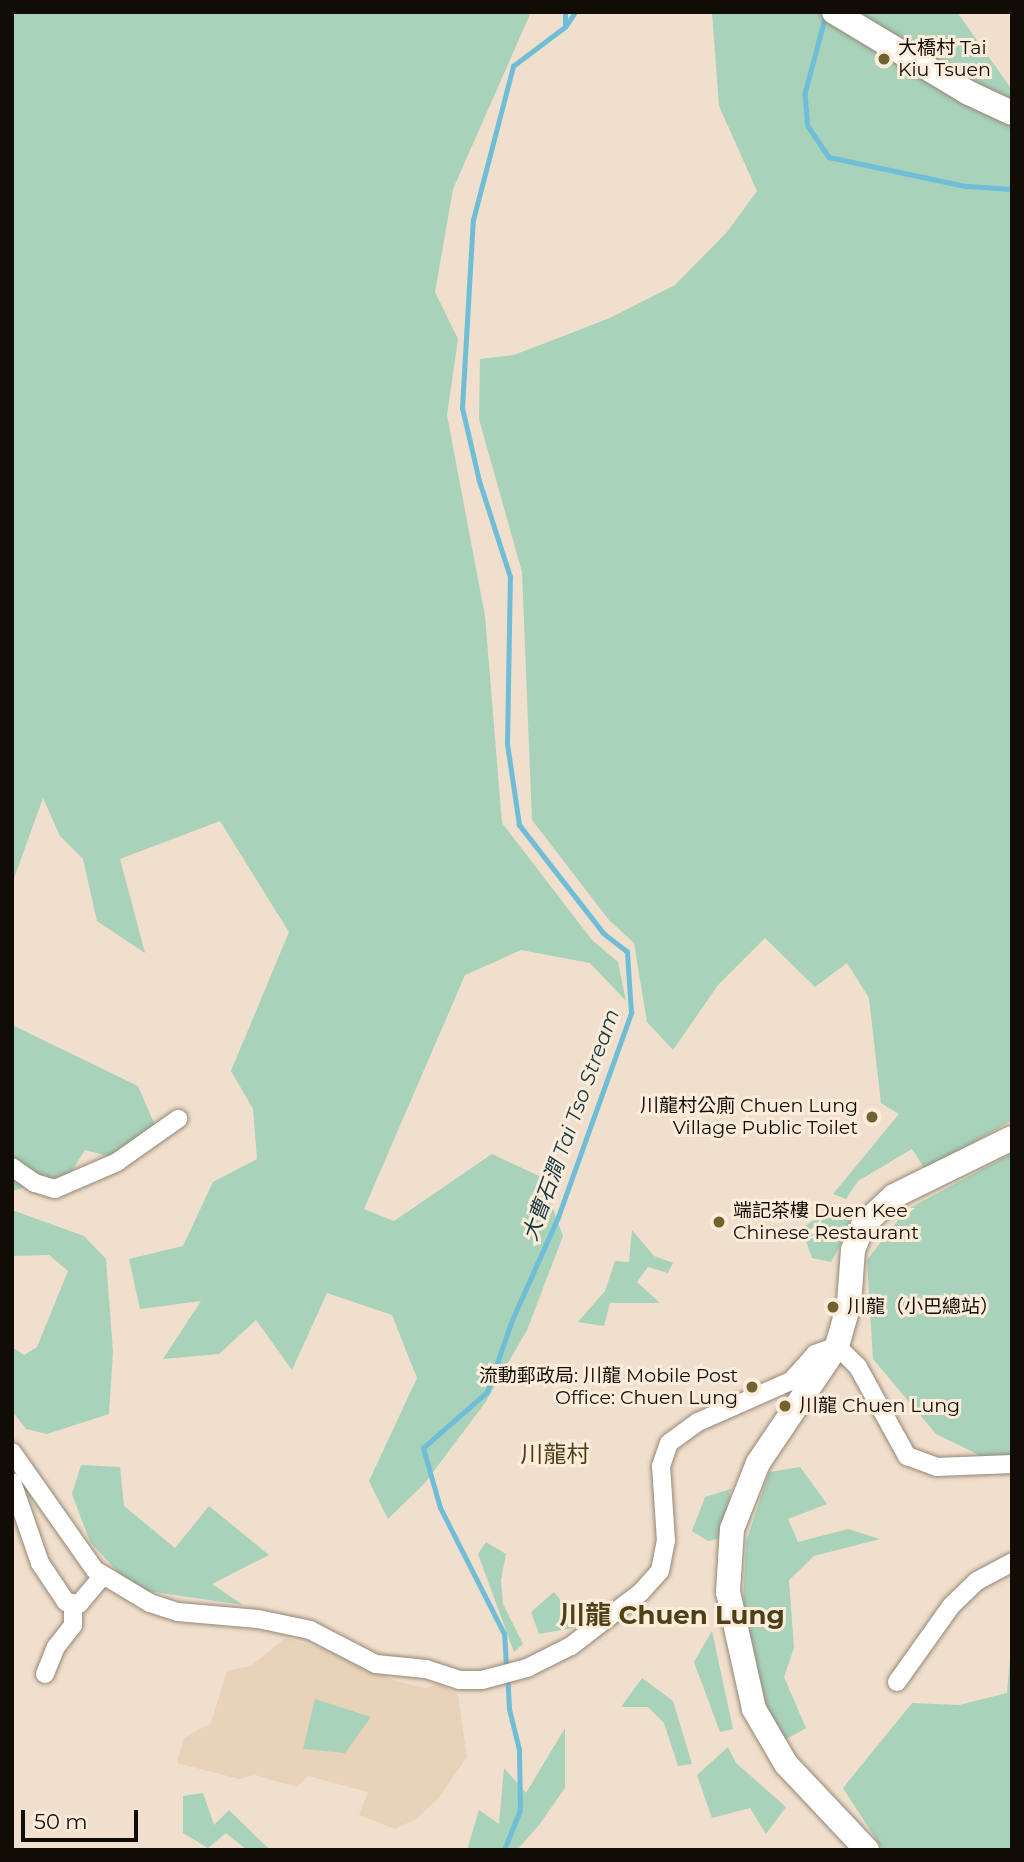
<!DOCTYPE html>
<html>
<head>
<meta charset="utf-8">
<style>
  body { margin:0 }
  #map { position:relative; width:1024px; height:1862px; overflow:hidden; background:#efdfcc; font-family:Montserrat,"Noto Sans TC",sans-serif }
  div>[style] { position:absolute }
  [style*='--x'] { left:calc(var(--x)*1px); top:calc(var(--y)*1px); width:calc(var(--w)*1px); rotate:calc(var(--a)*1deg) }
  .built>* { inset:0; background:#e8d3ba }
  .green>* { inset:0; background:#a8d2ba }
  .stream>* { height:4.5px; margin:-2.25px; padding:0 2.25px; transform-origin:2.25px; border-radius:2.25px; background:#70bdd8 }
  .roads { filter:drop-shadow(0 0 2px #958776) drop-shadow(0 0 2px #958776) }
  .street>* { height:18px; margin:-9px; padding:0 9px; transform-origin:9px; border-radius:9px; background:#fff }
  .secondary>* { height:24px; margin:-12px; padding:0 12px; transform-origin:12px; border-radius:12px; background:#fff }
  .dots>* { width:19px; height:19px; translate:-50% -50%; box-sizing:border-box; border:4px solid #fcecd9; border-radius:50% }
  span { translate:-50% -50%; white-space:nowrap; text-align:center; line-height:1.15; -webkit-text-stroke:6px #fcecd9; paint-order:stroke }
  .poi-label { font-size:19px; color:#110c06 }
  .left { translate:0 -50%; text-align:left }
  .right { translate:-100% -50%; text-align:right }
  .water-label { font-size:21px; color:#153945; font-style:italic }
  .quarter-label { font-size:23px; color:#4a4118 }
  .district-label { font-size:26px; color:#4a4118; font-weight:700 }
  .frame { position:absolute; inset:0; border:14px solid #110c06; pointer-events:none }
  .scale { position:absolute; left:21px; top:1810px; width:117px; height:32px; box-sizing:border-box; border:4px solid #110c06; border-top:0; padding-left:9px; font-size:21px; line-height:24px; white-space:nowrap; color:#110c06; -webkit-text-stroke:5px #fcecd9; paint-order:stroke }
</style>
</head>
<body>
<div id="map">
  <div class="built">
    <i style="clip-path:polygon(285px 1638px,347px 1656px,393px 1680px,425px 1688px,439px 1684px,458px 1695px,467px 1757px,438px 1799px,416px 1819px,395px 1829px,359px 1815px,368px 1792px,308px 1776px,297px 1787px,255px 1775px,239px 1779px,177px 1763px,184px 1738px,211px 1723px,227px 1671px,251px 1666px)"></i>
  </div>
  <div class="green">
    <i style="clip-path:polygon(12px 12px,531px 12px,453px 189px,435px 292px,458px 339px,447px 415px,485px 616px,502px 823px,592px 940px,618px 962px,626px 1001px,590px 963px,521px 950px,465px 975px,364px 1209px,394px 1221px,492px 1154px,541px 1177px,563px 1236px,527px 1330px,485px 1403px,424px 1484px,388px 1519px,369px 1481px,417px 1378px,392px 1315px,327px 1293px,292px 1370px,256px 1320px,219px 1354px,163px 1359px,201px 1301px,140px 1309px,129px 1259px,183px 1246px,213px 1182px,257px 1159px,253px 1109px,231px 1071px,289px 932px,220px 821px,120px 859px,145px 953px,97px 921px,83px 859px,60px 836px,43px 798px,12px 884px)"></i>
    <i style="clip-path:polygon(712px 12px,957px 12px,1012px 90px,1012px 1120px,926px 1171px,912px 1149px,858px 1181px,846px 1199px,833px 1194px,899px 1114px,881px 1103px,869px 998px,847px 963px,815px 987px,765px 938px,718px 985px,673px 1050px,647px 1022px,634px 943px,609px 920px,532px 820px,522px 572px,479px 419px,480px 359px,514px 355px,610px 318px,675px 285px,727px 232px,757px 191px,719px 106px)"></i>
    <i style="clip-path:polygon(12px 1025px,138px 1086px,161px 1139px,123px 1160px,85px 1150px,70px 1174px,12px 1191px)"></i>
    <i style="clip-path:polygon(1012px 1153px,1012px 1471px,936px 1434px,873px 1359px,867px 1260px,906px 1210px)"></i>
    <i style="clip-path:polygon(12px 1210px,84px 1236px,106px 1259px,113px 1352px,109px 1414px,47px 1434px,26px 1429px,12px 1411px,12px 1347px,24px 1355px,37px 1347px,68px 1271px,49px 1255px,12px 1256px)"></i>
    <i style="clip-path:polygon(851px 1214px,847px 1233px,831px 1262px,812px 1258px,802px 1229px,812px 1221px)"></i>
    <i style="clip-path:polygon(632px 1230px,654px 1256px,673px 1263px,668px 1273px,648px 1267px,637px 1282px,660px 1303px,610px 1303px,604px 1326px,578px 1322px,605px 1291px,615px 1261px,629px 1262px)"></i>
    <i style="clip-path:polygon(81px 1465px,120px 1467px,124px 1506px,175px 1548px,209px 1506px,269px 1555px,212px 1584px,243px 1605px,134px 1589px,90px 1542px,72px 1494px)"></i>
    <i style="clip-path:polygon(800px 1467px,827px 1504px,788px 1519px,798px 1542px,848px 1529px,880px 1539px,814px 1556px,789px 1580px,794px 1648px,784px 1677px,806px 1728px,783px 1741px,765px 1711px,743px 1607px,746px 1542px,769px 1472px)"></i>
    <i style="clip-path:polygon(731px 1489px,722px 1538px,708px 1541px,692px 1531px,705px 1497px)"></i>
    <i style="clip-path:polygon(486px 1542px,506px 1554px,501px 1580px,503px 1604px,523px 1644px,514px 1652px,478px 1554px)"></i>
    <i style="clip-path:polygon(554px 1592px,574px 1616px,572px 1628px,539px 1634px,531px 1612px)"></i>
    <i style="clip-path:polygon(712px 1631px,733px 1729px,720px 1732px,694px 1662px)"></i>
    <i style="clip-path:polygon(1012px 1636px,1012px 1850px,883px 1850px,843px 1788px,912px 1703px,959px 1705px,1007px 1693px)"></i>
    <i style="clip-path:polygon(642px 1678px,673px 1701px,692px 1764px,678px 1766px,664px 1723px,648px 1707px,621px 1707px)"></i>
    <i style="clip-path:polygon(315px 1699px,371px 1717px,345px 1753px,303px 1749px)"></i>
    <i style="clip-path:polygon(565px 1728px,565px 1788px,539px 1825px,517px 1850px,467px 1850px,479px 1810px,499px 1824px,504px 1768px,526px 1793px)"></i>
    <i style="clip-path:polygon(728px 1747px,736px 1763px,786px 1807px,766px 1834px,750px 1808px,712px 1818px,697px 1775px)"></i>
    <i style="clip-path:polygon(203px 1793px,214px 1825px,229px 1810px,269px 1849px,247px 1850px,226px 1833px,208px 1848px,183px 1833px,183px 1796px)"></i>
  </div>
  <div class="stream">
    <i style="--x:826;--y:15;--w:82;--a:104.9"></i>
    <i style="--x:805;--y:94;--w:32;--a:85"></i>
    <i style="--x:808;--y:126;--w:37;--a:56"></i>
    <i style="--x:829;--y:157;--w:140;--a:12"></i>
    <i style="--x:966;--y:186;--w:46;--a:3.7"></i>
    <i style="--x:565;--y:26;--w:14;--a:-90"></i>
    <i style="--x:506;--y:1668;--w:34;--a:-93"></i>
    <i style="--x:504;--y:1634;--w:141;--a:-116.9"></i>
    <i style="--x:440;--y:1508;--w:62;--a:-105.8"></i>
    <i style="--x:423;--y:1448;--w:85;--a:-41.2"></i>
    <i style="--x:487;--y:1392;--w:76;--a:-70.9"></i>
    <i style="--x:512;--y:1320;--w:113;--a:-65.9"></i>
    <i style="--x:558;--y:1217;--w:217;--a:-70.3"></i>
    <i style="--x:631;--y:1013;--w:61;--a:-93.8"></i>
    <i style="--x:627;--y:952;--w:31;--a:-142"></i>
    <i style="--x:603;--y:933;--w:137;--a:-127.9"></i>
    <i style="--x:519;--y:825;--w:82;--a:-98.4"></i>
    <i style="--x:507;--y:744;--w:167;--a:-89"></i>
    <i style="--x:510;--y:577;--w:101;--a:-107.9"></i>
    <i style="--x:479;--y:481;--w:75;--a:-103.1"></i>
    <i style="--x:462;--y:408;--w:188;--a:-86.7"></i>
    <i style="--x:473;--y:220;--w:159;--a:-75.4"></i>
    <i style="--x:513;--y:66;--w:65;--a:-36.9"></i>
    <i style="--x:565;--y:27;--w:18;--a:-56"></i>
    <i style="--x:504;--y:1850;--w:43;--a:-68.2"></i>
    <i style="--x:520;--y:1810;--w:60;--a:-91"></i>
    <i style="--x:519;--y:1750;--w:42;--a:-103.7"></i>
    <i style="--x:509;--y:1709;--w:33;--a:-93"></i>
  </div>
  <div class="roads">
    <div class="street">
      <i style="--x:12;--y:1167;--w:28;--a:35"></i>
      <i style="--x:35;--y:1183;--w:21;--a:17"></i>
      <i style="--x:55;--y:1189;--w:68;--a:-23.5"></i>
      <i style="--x:117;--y:1162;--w:75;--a:-35.2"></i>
      <i style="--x:12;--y:1452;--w:144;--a:54.9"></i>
      <i style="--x:95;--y:1570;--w:64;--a:31"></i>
      <i style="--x:150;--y:1603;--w:29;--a:18"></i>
      <i style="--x:178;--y:1612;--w:80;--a:5"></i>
      <i style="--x:258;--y:1619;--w:53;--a:11.9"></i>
      <i style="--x:310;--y:1630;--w:74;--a:27.3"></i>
      <i style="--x:376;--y:1664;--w:50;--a:5.7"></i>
      <i style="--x:426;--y:1669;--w:35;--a:18"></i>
      <i style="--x:459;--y:1680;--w:23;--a:0"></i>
      <i style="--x:482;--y:1680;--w:47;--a:-14.9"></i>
      <i style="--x:527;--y:1668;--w:49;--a:-26.6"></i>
      <i style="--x:571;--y:1646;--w:88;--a:-37.6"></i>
      <i style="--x:641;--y:1592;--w:28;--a:-48"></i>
      <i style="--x:660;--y:1571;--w:31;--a:-79"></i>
      <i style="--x:666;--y:1541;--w:75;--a:-93.8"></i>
      <i style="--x:661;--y:1466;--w:24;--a:-71"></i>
      <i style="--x:669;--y:1443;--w:36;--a:-36"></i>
      <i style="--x:698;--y:1422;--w:102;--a:-23.8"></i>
      <i style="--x:791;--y:1381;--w:36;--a:-48"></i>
      <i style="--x:815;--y:1354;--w:23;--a:-20"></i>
      <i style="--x:837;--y:1346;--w:30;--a:45"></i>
      <i style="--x:858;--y:1367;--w:102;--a:61.2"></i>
      <i style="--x:907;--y:1456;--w:32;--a:20"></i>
      <i style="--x:937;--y:1467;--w:75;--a:-2.3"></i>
      <i style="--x:12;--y:1482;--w:86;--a:70.9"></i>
      <i style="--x:40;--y:1563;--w:47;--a:56.3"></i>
      <i style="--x:66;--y:1602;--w:13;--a:9"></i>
      <i style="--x:79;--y:1604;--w:35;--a:-50"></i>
      <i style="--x:45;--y:1674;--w:29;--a:-68"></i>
      <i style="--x:56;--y:1647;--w:28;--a:-52"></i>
      <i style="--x:73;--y:1625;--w:19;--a:-90"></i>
      <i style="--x:897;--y:1682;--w:93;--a:-54.6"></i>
      <i style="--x:951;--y:1606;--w:36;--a:-44"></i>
      <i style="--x:977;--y:1581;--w:40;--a:-28"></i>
    </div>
    <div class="secondary">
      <i style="--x:834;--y:12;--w:157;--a:31"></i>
      <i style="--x:969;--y:93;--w:47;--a:24.9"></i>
      <i style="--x:867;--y:1850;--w:118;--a:-133.3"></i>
      <i style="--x:786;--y:1764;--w:64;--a:-120.2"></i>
      <i style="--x:754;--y:1709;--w:120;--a:-102.5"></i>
      <i style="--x:728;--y:1592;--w:63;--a:-86.4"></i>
      <i style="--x:732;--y:1529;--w:71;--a:-68.5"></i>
      <i style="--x:758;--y:1463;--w:141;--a:-56"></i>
      <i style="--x:837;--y:1346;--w:44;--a:-74.1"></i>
      <i style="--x:849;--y:1304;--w:54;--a:-85.8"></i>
      <i style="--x:853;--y:1250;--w:27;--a:-68"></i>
      <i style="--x:863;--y:1225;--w:42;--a:-43.1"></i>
      <i style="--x:894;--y:1196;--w:131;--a:-26.2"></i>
    </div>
  </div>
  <div class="dots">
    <i style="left:884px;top:59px;background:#6f6330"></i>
    <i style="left:872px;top:1117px;background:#6f6330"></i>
    <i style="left:719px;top:1222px;background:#6f6330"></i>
    <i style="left:833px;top:1307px;background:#6f6330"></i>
    <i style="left:752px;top:1387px;background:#6f6330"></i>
    <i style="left:785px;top:1406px;background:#6f6330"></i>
  </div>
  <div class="poi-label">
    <span class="left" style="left:898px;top:59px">大橋村 Tai<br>Kiu Tsuen</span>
    <span class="right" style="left:858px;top:1117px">川龍村公廁 Chuen Lung<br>Village Public Toilet</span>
    <span class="left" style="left:733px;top:1222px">端記茶樓 Duen Kee<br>Chinese Restaurant</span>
    <span class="left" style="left:847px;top:1307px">川龍（小巴總站）</span>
    <span class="right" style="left:738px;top:1387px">流動郵政局: 川龍 Mobile Post<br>Office: Chuen Lung</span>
    <span class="left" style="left:799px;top:1406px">川龍 Chuen Lung</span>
  </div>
  <div class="water-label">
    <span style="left:571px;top:1125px;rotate:-70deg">大曹石澗 Tai Tso Stream</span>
  </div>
  <div class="quarter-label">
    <span style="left:555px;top:1454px">川龍村</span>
  </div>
  <div class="district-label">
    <span style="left:672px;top:1616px">川龍 Chuen Lung</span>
  </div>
  <div class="frame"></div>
  <div class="scale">50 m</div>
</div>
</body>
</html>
